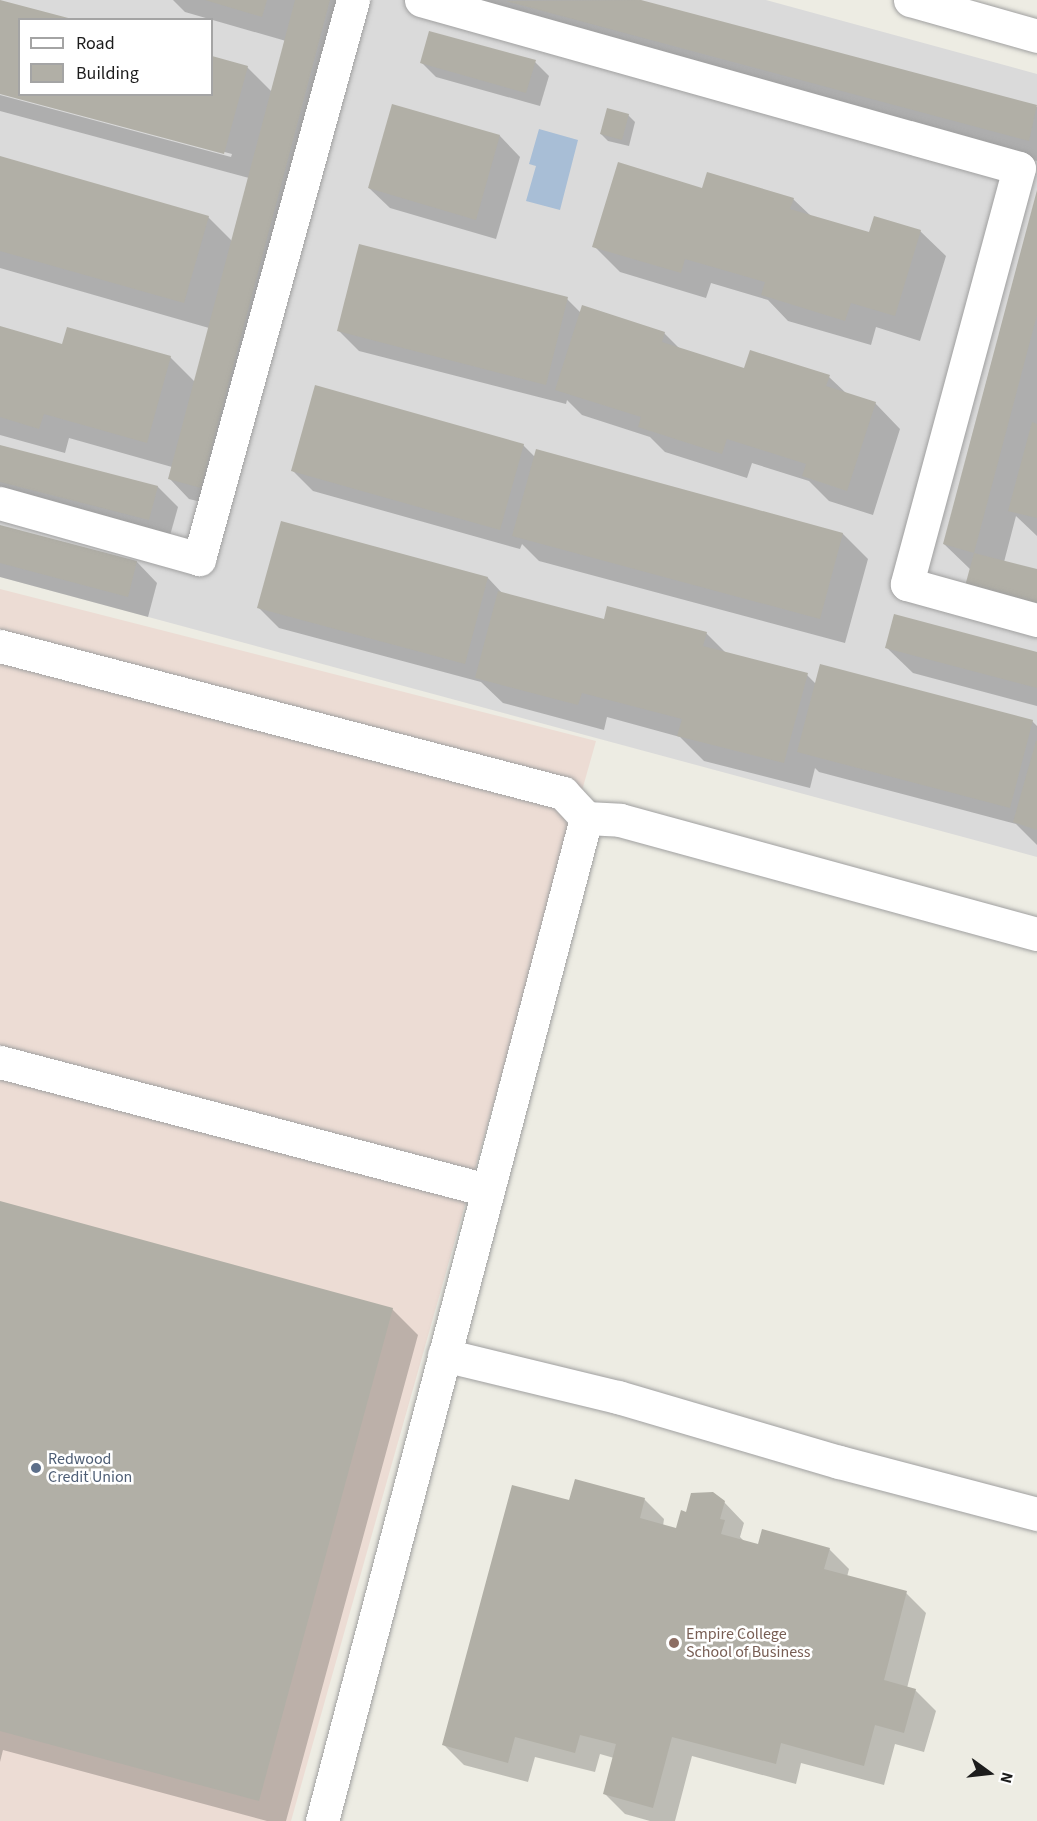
<!DOCTYPE html>
<html>
<head>
<meta charset="utf-8">
<style>
  body { margin:0 }
  #map { position:relative; width:1037px; height:1821px; overflow:hidden; background:#edece3; font-family:"Source Sans 3",sans-serif }
  div>[style] { position:absolute }
  [style*='--x'] { left:calc(var(--x)*1px); top:calc(var(--y)*1px); width:calc(var(--w)*1px); rotate:calc(var(--a)*1deg) }
  .residential>* { inset:0; background:#dadada }
  .commercial>* { inset:0; background:#ecdcd4 }
  .water>* { inset:0; background:#a8bed6 }
  .shadow>* { inset:0; background:#0003 }
  .building>* { inset:0; background:#b1afa6 }
  .roads { filter:drop-shadow(0 0 2px #a0a0a0) drop-shadow(0 0 2px #a0a0a0) }
  .minor>* { height:33px; margin:-16.5px; padding:0 16.5px; transform-origin:16.5px; border-radius:16.5px; background:#fff }
  .dots>* { width:16px; height:16px; translate:-50% -50%; box-sizing:border-box; border:3px solid #fff; border-radius:50% }
  span { translate:-50% -50%; white-space:nowrap; text-align:center; line-height:1.15; -webkit-text-stroke:5px #fff; paint-order:stroke }
  .service-label { font-size:16px; color:#4e5e75 }
  .left { translate:0 -50%; text-align:left }
  .education-label { font-size:16px; color:#785e54 }
  .legend { position:absolute; left:18px; top:18px; width:195px; height:78px; box-sizing:border-box; background:#fff; border:2px solid #a4a4a4; margin:0; padding:8px 10px; list-style:none; font-size:18px; color:#1c1c1c }
  .legend li { display:flex; align-items:center; gap:12px; height:30px }
  .legend b { width:30px; border:2px solid #a4a4a4 }
  .north { position:absolute; left:959px; top:1743px; width:60px; height:60px; -webkit-text-stroke:4px #fff; paint-order:stroke; rotate:105deg; font-size:16px; font-weight:700; line-height:24px; text-align:center; color:#1c1c1c }
  .north::after { content:''; display:block; margin:auto; width:21px; height:27px; background:#1c1c1c; clip-path:polygon(50% 0,100% 100%,50% 72%,0 100%) }
</style>
</head>
<body>
<div id="map">
  <div class="residential">
    <i style="clip-path:polygon(evenodd,0 0,766px 0,1037px 74px,1037px 857px,0 577px,0 0,20px 20px,212px 20px,212px 94px,20px 94px,20px 20px)"></i>
  </div>
  <div class="commercial">
    <i style="clip-path:polygon(0 589px,596px 741px,291px 1821px,0 1821px)"></i>
  </div>
  <div class="water">
    <i style="clip-path:polygon(539px 129px,578px 140px,560px 210px,526px 201px,536px 166px,529px 164px)"></i>
  </div>
  <div class="shadow">
    <i style="clip-path:polygon(173px 0,337px 0,221px 507px,189px 499px,169px 478px,172px 467px,69px 438px,65px 453px,0 435px,0 328px,63px 346px,170px 357px,195px 382px,209px 328px,0 268px,0 158px,208px 217px,232px 241px,249px 178px,0 111px,0 95px,231px 157px,232px 154px,0 92px,0 1px,69px 20px,20px 20px,20px 94px,212px 94px,212px 58px,247px 67px,272px 92px,286px 41px,185px 12px)"></i>
    <i style="clip-path:polygon(460px 0,635px 0,1037px 107px,1037px 161px,469px 9px)"></i>
    <i style="clip-path:polygon(535px 62px,549px 76px,540px 106px,436px 77px,422px 63px)"></i>
    <i style="clip-path:polygon(393px 106px,500px 136px,520px 157px,496px 239px,390px 208px,369px 188px)"></i>
    <i style="clip-path:polygon(628px 115px,635px 122px,629px 146px,608px 141px,601px 134px)"></i>
    <i style="clip-path:polygon(703px 190px,793px 199px,811px 216px,870px 234px,920px 231px,946px 256px,920px 341px,876px 327px,871px 345px,788px 321px,768px 300px,711px 283px,706px 298px,620px 272px,594px 246px)"></i>
    <i style="clip-path:polygon(1037px 193px,1037px 536px,1016px 516px,1004px 562px,1037px 571px,971px 570px,944px 544px)"></i>
    <i style="clip-path:polygon(567px 299px,581px 313px,664px 333px,681px 350px,745px 370px,829px 377px,847px 394px,875px 403px,900px 429px,873px 515px,829px 501px,809px 481px,752px 463px,747px 478px,665px 452px,650px 437px,582px 415px,567px 400px,566px 404px,359px 351px,339px 331px)"></i>
    <i style="clip-path:polygon(523px 445px,535px 457px,843px 534px,868px 559px,845px 643px,539px 561px,522px 544px,520px 549px,313px 491px,292px 470px)"></i>
    <i style="clip-path:polygon(0 447px,158px 487px,178px 507px,169px 539px,0 496px)"></i>
    <i style="clip-path:polygon(0 526px,137px 562px,157px 583px,148px 617px,0 577px)"></i>
    <i style="clip-path:polygon(488px 578px,503px 594px,605px 621px,706px 633px,727px 654px,807px 675px,816px 684px,1032px 721px,1037px 726px,1037px 845px,1016px 824px,819px 772px,815px 768px,810px 788px,704px 761px,680px 737px,607px 717px,604px 730px,503px 703px,481px 682px,279px 628px,259px 608px)"></i>
    <i style="clip-path:polygon(887px 648px,1037px 653px,1037px 706px,913px 673px)"></i>
    <i style="clip-path:polygon(0 1203px,392px 1309px,418px 1335px,286px 1821px,267px 1821px,3px 1750px,0 1762px)"></i>
    <i style="clip-path:polygon(644px 1499px,664px 1519px,663px 1526px,677px 1530px,687px 1514px,724px 1502px,744px 1523px,740px 1537px,745px 1542px,759px 1546px,829px 1549px,849px 1569px,847px 1577px,906px 1593px,926px 1613px,907px 1688px,915px 1690px,936px 1711px,924px 1752px,895px 1744px,884px 1785px,801px 1763px,796px 1784px,692px 1756px,675px 1821px,650px 1821px,625px 1814px,605px 1794px,614px 1758px,600px 1754px,595px 1772px,535px 1757px,528px 1782px,464px 1765px,444px 1745px,570px 1502px)"></i>
  </div>
  <div class="building">
    <i style="clip-path:polygon(0 0,72px 19px,20px 20px,20px 94px,212px 94px,212px 56px,248px 66px,224px 154px,0 94px)"></i>
    <i style="clip-path:polygon(205px 0,267px 0,262px 17px)"></i>
    <i style="clip-path:polygon(295px 0,330px 0,201px 488px,168px 479px)"></i>
    <i style="clip-path:polygon(641px 0,1037px 105px,1029px 141px,505px 1px)"></i>
    <i style="clip-path:polygon(429px 31px,536px 60px,526px 93px,420px 63px)"></i>
    <i style="clip-path:polygon(392px 104px,500px 135px,476px 220px,368px 188px)"></i>
    <i style="clip-path:polygon(607px 108px,629px 114px,622px 140px,600px 134px)"></i>
    <i style="clip-path:polygon(0 156px,209px 216px,184px 303px,0 251px)"></i>
    <i style="clip-path:polygon(618px 162px,702px 188px,707px 172px,794px 198px,790px 209px,869px 232px,874px 216px,921px 230px,895px 316px,851px 303px,845px 321px,761px 295px,765px 282px,685px 259px,681px 273px,592px 247px)"></i>
    <i style="clip-path:polygon(1037px 190px,1037px 315px,974px 553px,943px 544px)"></i>
    <i style="clip-path:polygon(359px 244px,568px 297px,546px 385px,337px 331px)"></i>
    <i style="clip-path:polygon(582px 305px,665px 332px,662px 342px,744px 368px,750px 350px,830px 375px,826px 386px,876px 402px,847px 491px,802px 476px,806px 464px,727px 439px,722px 454px,638px 427px,641px 417px,555px 390px)"></i>
    <i style="clip-path:polygon(0 326px,62px 344px,67px 327px,171px 356px,147px 443px,44px 414px,39px 429px,0 417px)"></i>
    <i style="clip-path:polygon(315px 385px,524px 444px,500px 530px,291px 471px)"></i>
    <i style="clip-path:polygon(1032px 422px,1037px 424px,1037px 518px,1008px 511px)"></i>
    <i style="clip-path:polygon(0 445px,158px 486px,149px 520px,0 482px)"></i>
    <i style="clip-path:polygon(536px 449px,843px 533px,820px 619px,512px 536px)"></i>
    <i style="clip-path:polygon(281px 521px,488px 577px,465px 664px,257px 608px)"></i>
    <i style="clip-path:polygon(0 525px,137px 561px,128px 597px,0 563px)"></i>
    <i style="clip-path:polygon(974px 553px,1037px 569px,1037px 605px,965px 586px)"></i>
    <i style="clip-path:polygon(498px 591px,604px 619px,607px 606px,707px 632px,703px 646px,808px 673px,784px 763px,677px 736px,682px 719px,582px 693px,578px 705px,475px 678px)"></i>
    <i style="clip-path:polygon(894px 614px,1037px 652px,1037px 688px,885px 648px)"></i>
    <i style="clip-path:polygon(820px 664px,1033px 720px,1010px 808px,797px 752px)"></i>
    <i style="clip-path:polygon(1036px 741px,1037px 741px,1037px 830px,1013px 822px)"></i>
    <i style="clip-path:polygon(0 1201px,393px 1308px,259px 1801px,0 1731px)"></i>
    <i style="clip-path:polygon(575px 1479px,645px 1498px,640px 1518px,676px 1528px,681px 1510px,686px 1512px,691px 1493px,713px 1492px,725px 1501px,720px 1519px,725px 1520px,721px 1534px,758px 1544px,762px 1529px,830px 1548px,824px 1569px,907px 1591px,884px 1680px,916px 1689px,904px 1733px,875px 1725px,864px 1766px,781px 1743px,776px 1764px,672px 1737px,653px 1808px,603px 1794px,616px 1744px,580px 1735px,575px 1753px,515px 1737px,508px 1763px,442px 1745px,512px 1485px,569px 1500px)"></i>
  </div>
  <div class="roads">
    <div class="minor">
      <i style="--x:421;--y:0;--w:621;--a:15.69"></i>
      <i style="--x:1019;--y:168;--w:431;--a:105.1"></i>
      <i style="--x:907;--y:584;--w:135;--a:15.5"></i>
      <i style="--x:910;--y:0;--w:132;--a:15.8"></i>
      <i style="--x:0;--y:503;--w:207;--a:15.7"></i>
      <i style="--x:199;--y:559;--w:580;--a:-74.6"></i>
      <i style="--x:0;--y:646;--w:582;--a:14.63"></i>
      <i style="--x:563;--y:793;--w:34;--a:47"></i>
      <i style="--x:0;--y:1062;--w:504;--a:14.73"></i>
      <i style="--x:444;--y:1355;--w:179;--a:13.6"></i>
      <i style="--x:618;--y:1397;--w:230;--a:16.4"></i>
      <i style="--x:839;--y:1462;--w:205;--a:14.7"></i>
      <i style="--x:322;--y:1821;--w:1037;--a:-75.25"></i>
      <i style="--x:586;--y:818;--w:34;--a:3"></i>
      <i style="--x:620;--y:820;--w:432;--a:15.3"></i>
    </div>
  </div>
  <div class="dots">
    <i style="left:36px;top:1468px;background:#5c6f8a"></i>
    <i style="left:674px;top:1643px;background:#8d6e63"></i>
  </div>
  <div class="service-label">
    <span class="left" style="left:48px;top:1468px">Redwood<br>Credit Union</span>
  </div>
  <div class="education-label">
    <span class="left" style="left:686px;top:1643px">Empire College<br>School of Business</span>
  </div>
  <ul class="legend">
  <li><b style="height:8px;background:#fff"></b>Road</li>
  <li><b style="height:16px;background:#b1afa6"></b>Building</li>
  </ul>
  <div class="north">N</div>
</div>
</body>
</html>
